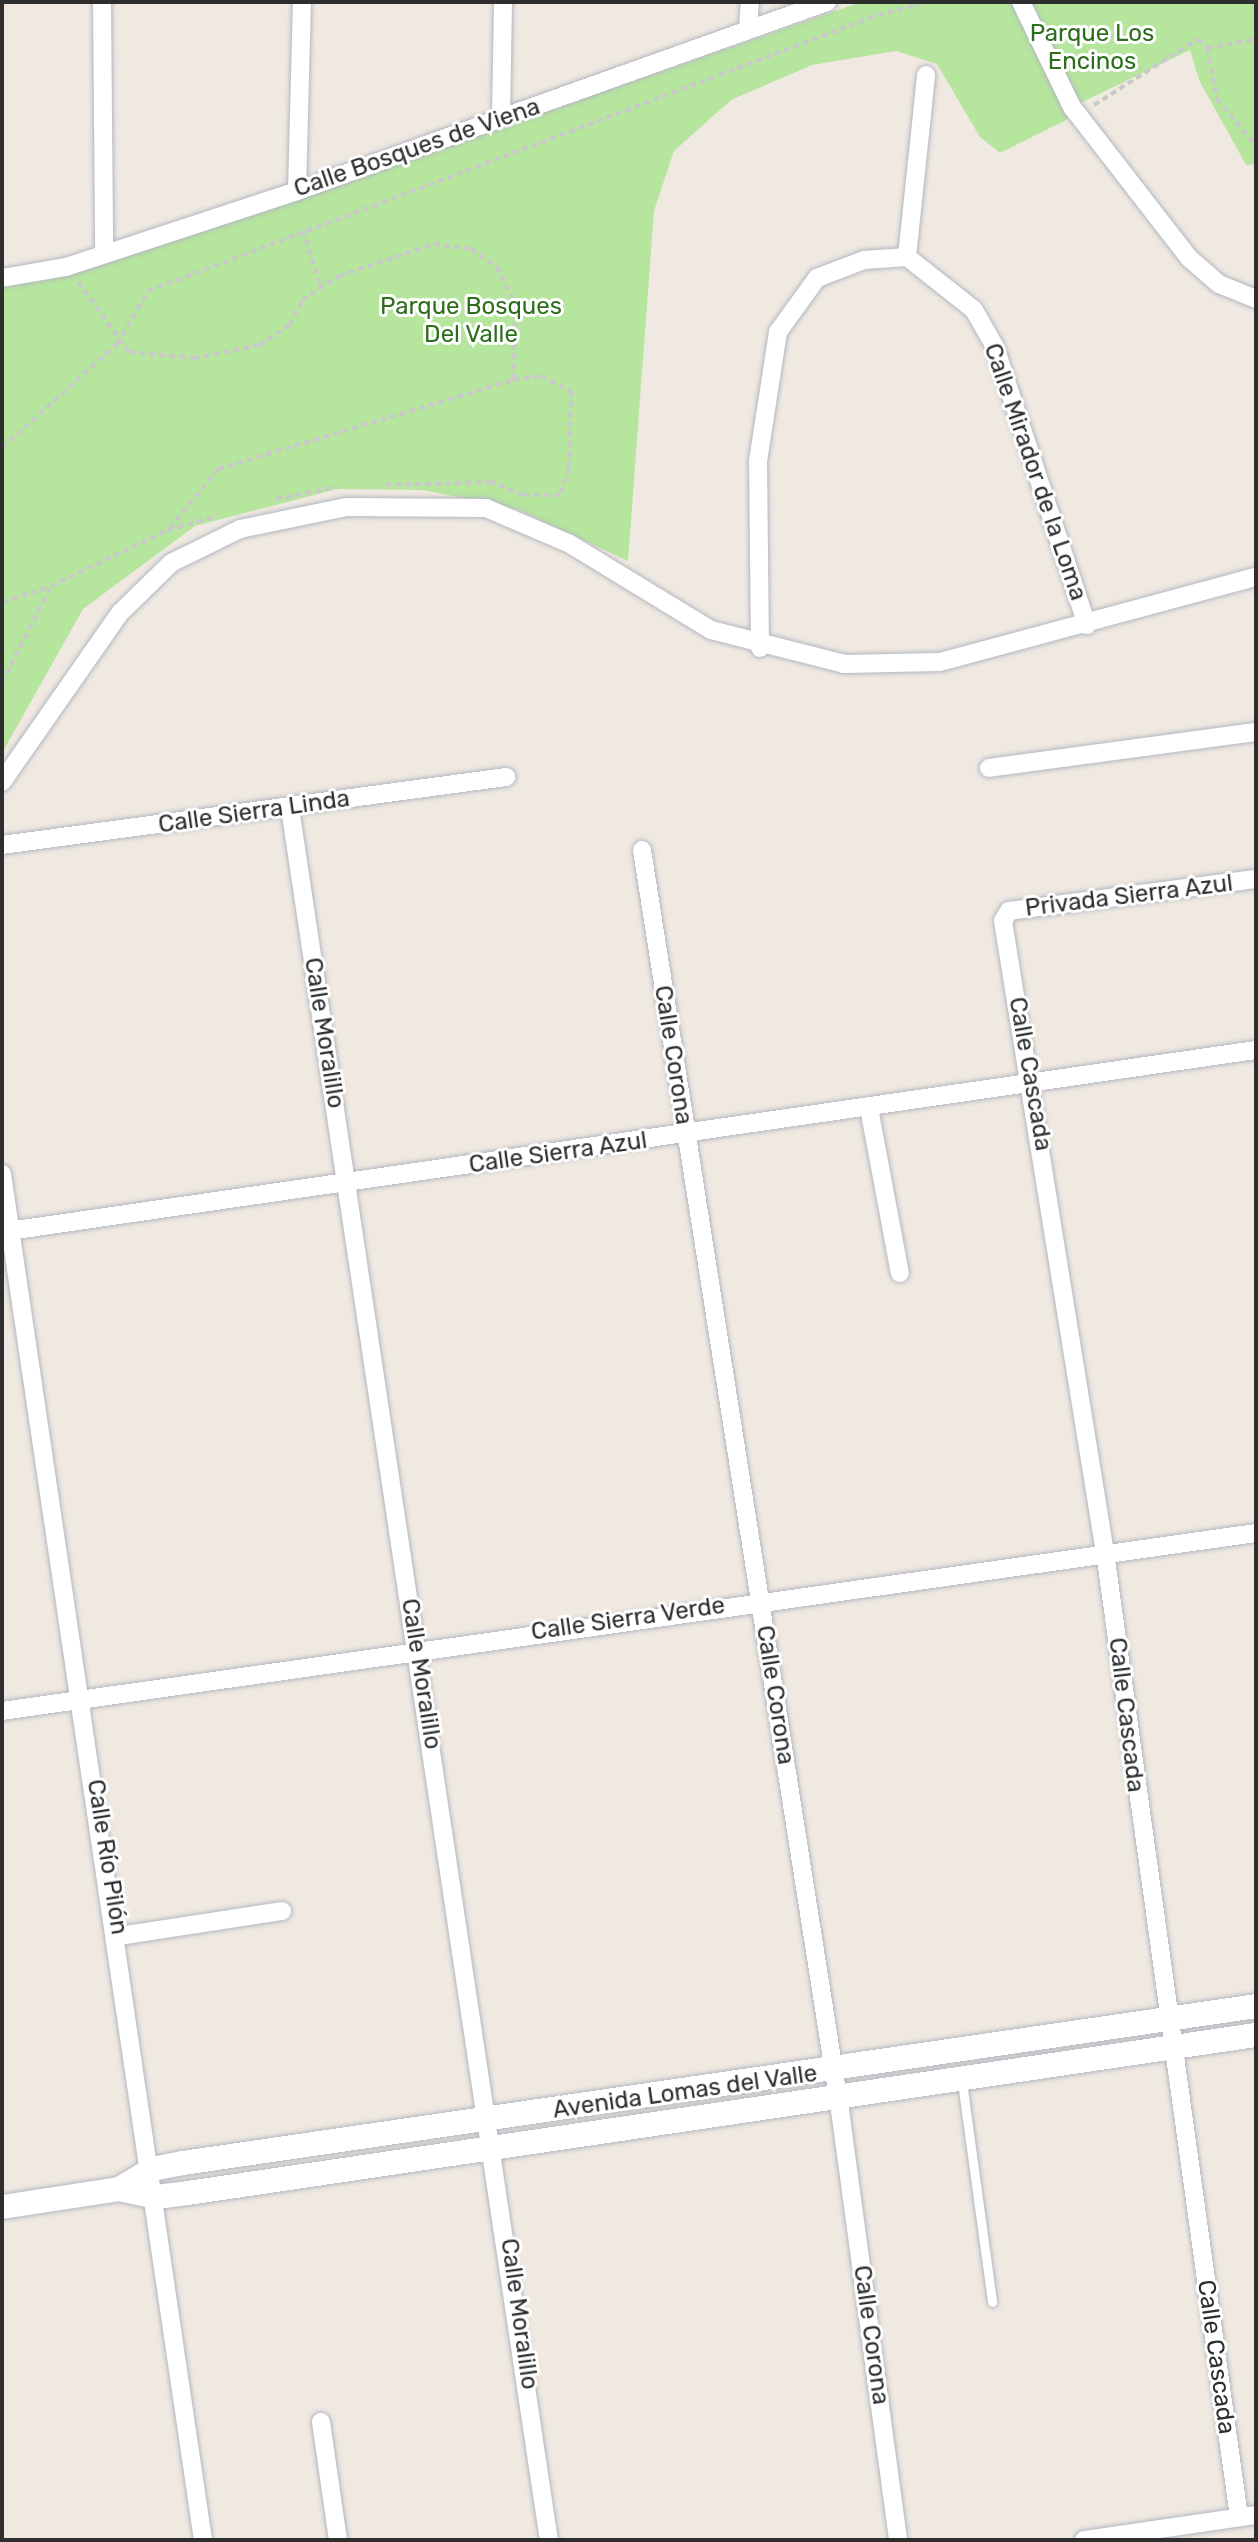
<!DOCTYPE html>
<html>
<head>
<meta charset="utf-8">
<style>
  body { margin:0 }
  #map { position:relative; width:1258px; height:2542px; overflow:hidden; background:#efe9e1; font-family:Rubik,sans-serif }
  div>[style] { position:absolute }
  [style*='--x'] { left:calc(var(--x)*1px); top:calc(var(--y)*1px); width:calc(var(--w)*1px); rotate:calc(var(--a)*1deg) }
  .green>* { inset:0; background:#b6e59e }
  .path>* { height:4px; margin-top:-2px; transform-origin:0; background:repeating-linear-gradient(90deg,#c9c9c9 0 6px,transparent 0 10px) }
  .roads { filter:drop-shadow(0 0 2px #b4b7c1) drop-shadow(0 0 2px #b4b7c1) }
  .lane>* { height:9px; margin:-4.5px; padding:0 4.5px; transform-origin:4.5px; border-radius:4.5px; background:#fff }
  .street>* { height:18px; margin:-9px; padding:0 9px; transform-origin:9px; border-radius:9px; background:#fff }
  .secondary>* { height:24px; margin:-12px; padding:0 12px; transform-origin:12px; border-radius:12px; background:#fff }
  span { translate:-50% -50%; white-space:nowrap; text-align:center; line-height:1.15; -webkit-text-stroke:6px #fff; paint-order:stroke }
  .park-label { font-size:24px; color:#2c6e1b }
  .street-label { font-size:24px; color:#2e2e2e }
  .frame { position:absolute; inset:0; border:4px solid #2e2e2e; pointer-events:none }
</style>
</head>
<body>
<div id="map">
  <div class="green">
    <i style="clip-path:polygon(861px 2px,1014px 2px,1068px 119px,1000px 153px,980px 137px,937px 64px,896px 51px,812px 65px,731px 100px,674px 151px,654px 211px,628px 561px,517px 509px,423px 490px,337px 489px,195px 526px,83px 609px,2px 753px,2px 286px,48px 280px,202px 232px)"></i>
    <i style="clip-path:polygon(1021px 2px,1256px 2px,1256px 164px,1246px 165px,1199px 80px,1190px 50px,1072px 107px)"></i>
  </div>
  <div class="path">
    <i style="--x:1207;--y:48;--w:52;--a:78.9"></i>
    <i style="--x:1217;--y:99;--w:61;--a:50.3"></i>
    <i style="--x:1094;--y:105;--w:123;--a:-32.4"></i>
    <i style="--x:1198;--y:39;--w:13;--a:45"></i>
    <i style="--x:1207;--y:48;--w:50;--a:-10.4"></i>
    <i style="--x:303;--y:230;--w:61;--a:72.8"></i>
    <i style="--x:78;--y:282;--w:87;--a:53.9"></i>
    <i style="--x:129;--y:352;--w:65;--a:5.3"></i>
    <i style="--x:194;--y:358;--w:66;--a:-11.3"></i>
    <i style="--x:259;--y:345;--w:37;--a:-33"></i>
    <i style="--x:290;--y:325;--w:28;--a:-64"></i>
    <i style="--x:302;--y:300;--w:44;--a:-33"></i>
    <i style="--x:339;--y:276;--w:100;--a:-18.6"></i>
    <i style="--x:434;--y:244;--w:37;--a:8"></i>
    <i style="--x:471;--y:249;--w:32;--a:35"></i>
    <i style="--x:497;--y:267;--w:40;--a:63.4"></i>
    <i style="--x:515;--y:303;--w:77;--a:91.5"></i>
    <i style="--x:513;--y:380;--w:28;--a:-8"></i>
    <i style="--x:541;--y:376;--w:34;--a:27"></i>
    <i style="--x:571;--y:391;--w:77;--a:91.5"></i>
    <i style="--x:569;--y:468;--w:28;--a:108"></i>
    <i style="--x:560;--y:495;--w:37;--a:180"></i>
    <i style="--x:523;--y:495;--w:35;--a:-158"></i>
    <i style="--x:491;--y:482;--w:105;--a:178.4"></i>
    <i style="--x:2;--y:448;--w:155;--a:-42.1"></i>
    <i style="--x:117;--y:344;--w:61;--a:-59.7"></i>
    <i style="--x:148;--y:291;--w:780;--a:-20.71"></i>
    <i style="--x:878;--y:15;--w:52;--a:-14.6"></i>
    <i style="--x:276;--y:499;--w:62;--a:-11.1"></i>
    <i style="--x:170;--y:528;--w:76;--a:-50.9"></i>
    <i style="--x:218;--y:469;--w:308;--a:-16.8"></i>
    <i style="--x:2;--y:602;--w:49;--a:-17.7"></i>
    <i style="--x:2;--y:683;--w:109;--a:-63.2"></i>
    <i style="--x:51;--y:586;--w:130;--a:-25.6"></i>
    <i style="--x:168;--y:530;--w:51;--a:-15.9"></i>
  </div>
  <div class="roads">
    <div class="lane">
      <i style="--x:962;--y:2082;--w:222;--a:82.2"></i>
    </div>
    <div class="street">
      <i style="--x:102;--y:2;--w:252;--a:89.5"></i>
      <i style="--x:1021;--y:2;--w:117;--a:64.1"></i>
      <i style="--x:1072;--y:107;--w:191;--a:52.2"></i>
      <i style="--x:1189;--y:258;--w:40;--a:41"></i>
      <i style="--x:1219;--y:284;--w:40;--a:22"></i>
      <i style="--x:748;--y:29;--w:27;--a:-86"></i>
      <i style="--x:501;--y:118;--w:116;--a:-89"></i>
      <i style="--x:297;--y:191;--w:189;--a:-88.5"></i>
      <i style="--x:907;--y:257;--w:183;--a:-84"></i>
      <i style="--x:2;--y:278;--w:65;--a:-9.8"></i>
      <i style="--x:66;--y:267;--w:243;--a:-18.2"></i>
      <i style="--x:297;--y:191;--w:563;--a:-19.63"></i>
      <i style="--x:760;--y:648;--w:187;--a:-90.6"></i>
      <i style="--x:758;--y:461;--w:131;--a:-81.2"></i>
      <i style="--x:778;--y:332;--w:67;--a:-54.2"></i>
      <i style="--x:817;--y:278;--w:50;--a:-21"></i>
      <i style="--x:864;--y:260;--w:43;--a:-4"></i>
      <i style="--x:907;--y:257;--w:85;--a:38.3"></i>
      <i style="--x:974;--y:310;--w:43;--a:60.4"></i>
      <i style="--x:995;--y:347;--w:293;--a:71.7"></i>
      <i style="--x:989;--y:768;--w:269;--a:-7.7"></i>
      <i style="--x:2;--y:782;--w:206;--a:-55.1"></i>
      <i style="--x:120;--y:613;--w:71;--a:-44.4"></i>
      <i style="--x:171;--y:563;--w:77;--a:-26.2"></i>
      <i style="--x:240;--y:529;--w:108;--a:-11.7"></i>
      <i style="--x:346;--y:507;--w:140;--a:0.4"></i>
      <i style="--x:486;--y:508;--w:91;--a:23.2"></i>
      <i style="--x:570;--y:544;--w:165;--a:31.4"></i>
      <i style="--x:711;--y:630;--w:137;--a:14.3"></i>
      <i style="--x:844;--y:664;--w:96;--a:-1.2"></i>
      <i style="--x:940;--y:662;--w:327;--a:-15.1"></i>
      <i style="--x:290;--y:808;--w:1751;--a:81.5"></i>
      <i style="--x:2;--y:845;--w:509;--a:-7.68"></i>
      <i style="--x:642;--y:850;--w:1275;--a:81.07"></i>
      <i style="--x:840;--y:2110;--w:434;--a:82.3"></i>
      <i style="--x:869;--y:1108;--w:168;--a:79.4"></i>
      <i style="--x:2;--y:1174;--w:1381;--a:81.63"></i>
      <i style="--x:2;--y:1232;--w:1267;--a:-8.26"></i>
      <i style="--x:2;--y:1711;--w:1267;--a:-8.08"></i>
      <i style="--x:119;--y:1936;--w:165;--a:-8.7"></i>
      <i style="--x:321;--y:2422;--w:119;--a:81.8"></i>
      <i style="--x:1239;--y:2517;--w:973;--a:-97.91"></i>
      <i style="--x:1105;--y:1553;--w:640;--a:-99.17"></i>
      <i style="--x:1003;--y:921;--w:12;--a:-59"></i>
      <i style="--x:1009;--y:911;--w:249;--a:-7.4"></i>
      <i style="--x:1084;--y:2540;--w:174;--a:-8.3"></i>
    </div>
    <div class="secondary">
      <i style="--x:119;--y:2189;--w:39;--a:-31"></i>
      <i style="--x:152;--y:2169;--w:32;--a:-11"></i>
      <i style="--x:183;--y:2163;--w:1084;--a:-8.32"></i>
      <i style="--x:2;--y:2207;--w:118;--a:-8.7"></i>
      <i style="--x:119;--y:2189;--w:38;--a:12"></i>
      <i style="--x:156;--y:2197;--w:32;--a:-7"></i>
      <i style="--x:188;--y:2193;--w:1080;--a:-8.42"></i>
    </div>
  </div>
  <div class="park-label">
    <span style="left:1092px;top:48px">Parque Los<br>Encinos</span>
    <span style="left:471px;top:321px">Parque Bosques<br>Del Valle</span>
  </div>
  <div class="street-label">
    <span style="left:417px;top:148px;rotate:-19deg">Calle Bosques de Viena</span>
    <span style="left:1035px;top:472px;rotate:71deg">Calle Mirador de la Loma</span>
    <span style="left:254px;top:812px;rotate:-8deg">Calle Sierra Linda</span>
    <span style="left:1129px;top:896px;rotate:-7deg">Privada Sierra Azul</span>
    <span style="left:324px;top:1033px;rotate:81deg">Calle Moralillo</span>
    <span style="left:673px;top:1055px;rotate:81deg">Calle Corona</span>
    <span style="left:1030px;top:1074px;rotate:80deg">Calle Cascada</span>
    <span style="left:558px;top:1153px;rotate:-8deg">Calle Sierra Azul</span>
    <span style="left:628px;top:1619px;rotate:-8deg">Calle Sierra Verde</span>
    <span style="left:421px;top:1674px;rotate:81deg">Calle Moralillo</span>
    <span style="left:775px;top:1695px;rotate:81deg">Calle Corona</span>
    <span style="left:1126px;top:1715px;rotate:83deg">Calle Cascada</span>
    <span style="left:107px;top:1857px;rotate:81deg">Calle Río Pilón</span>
    <span style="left:685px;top:2092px;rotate:-8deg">Avenida Lomas del Valle</span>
    <span style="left:519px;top:2314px;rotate:82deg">Calle Moralillo</span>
    <span style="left:871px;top:2335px;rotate:82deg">Calle Corona</span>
    <span style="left:1216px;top:2357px;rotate:82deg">Calle Cascada</span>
  </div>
  <div class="frame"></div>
</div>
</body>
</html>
